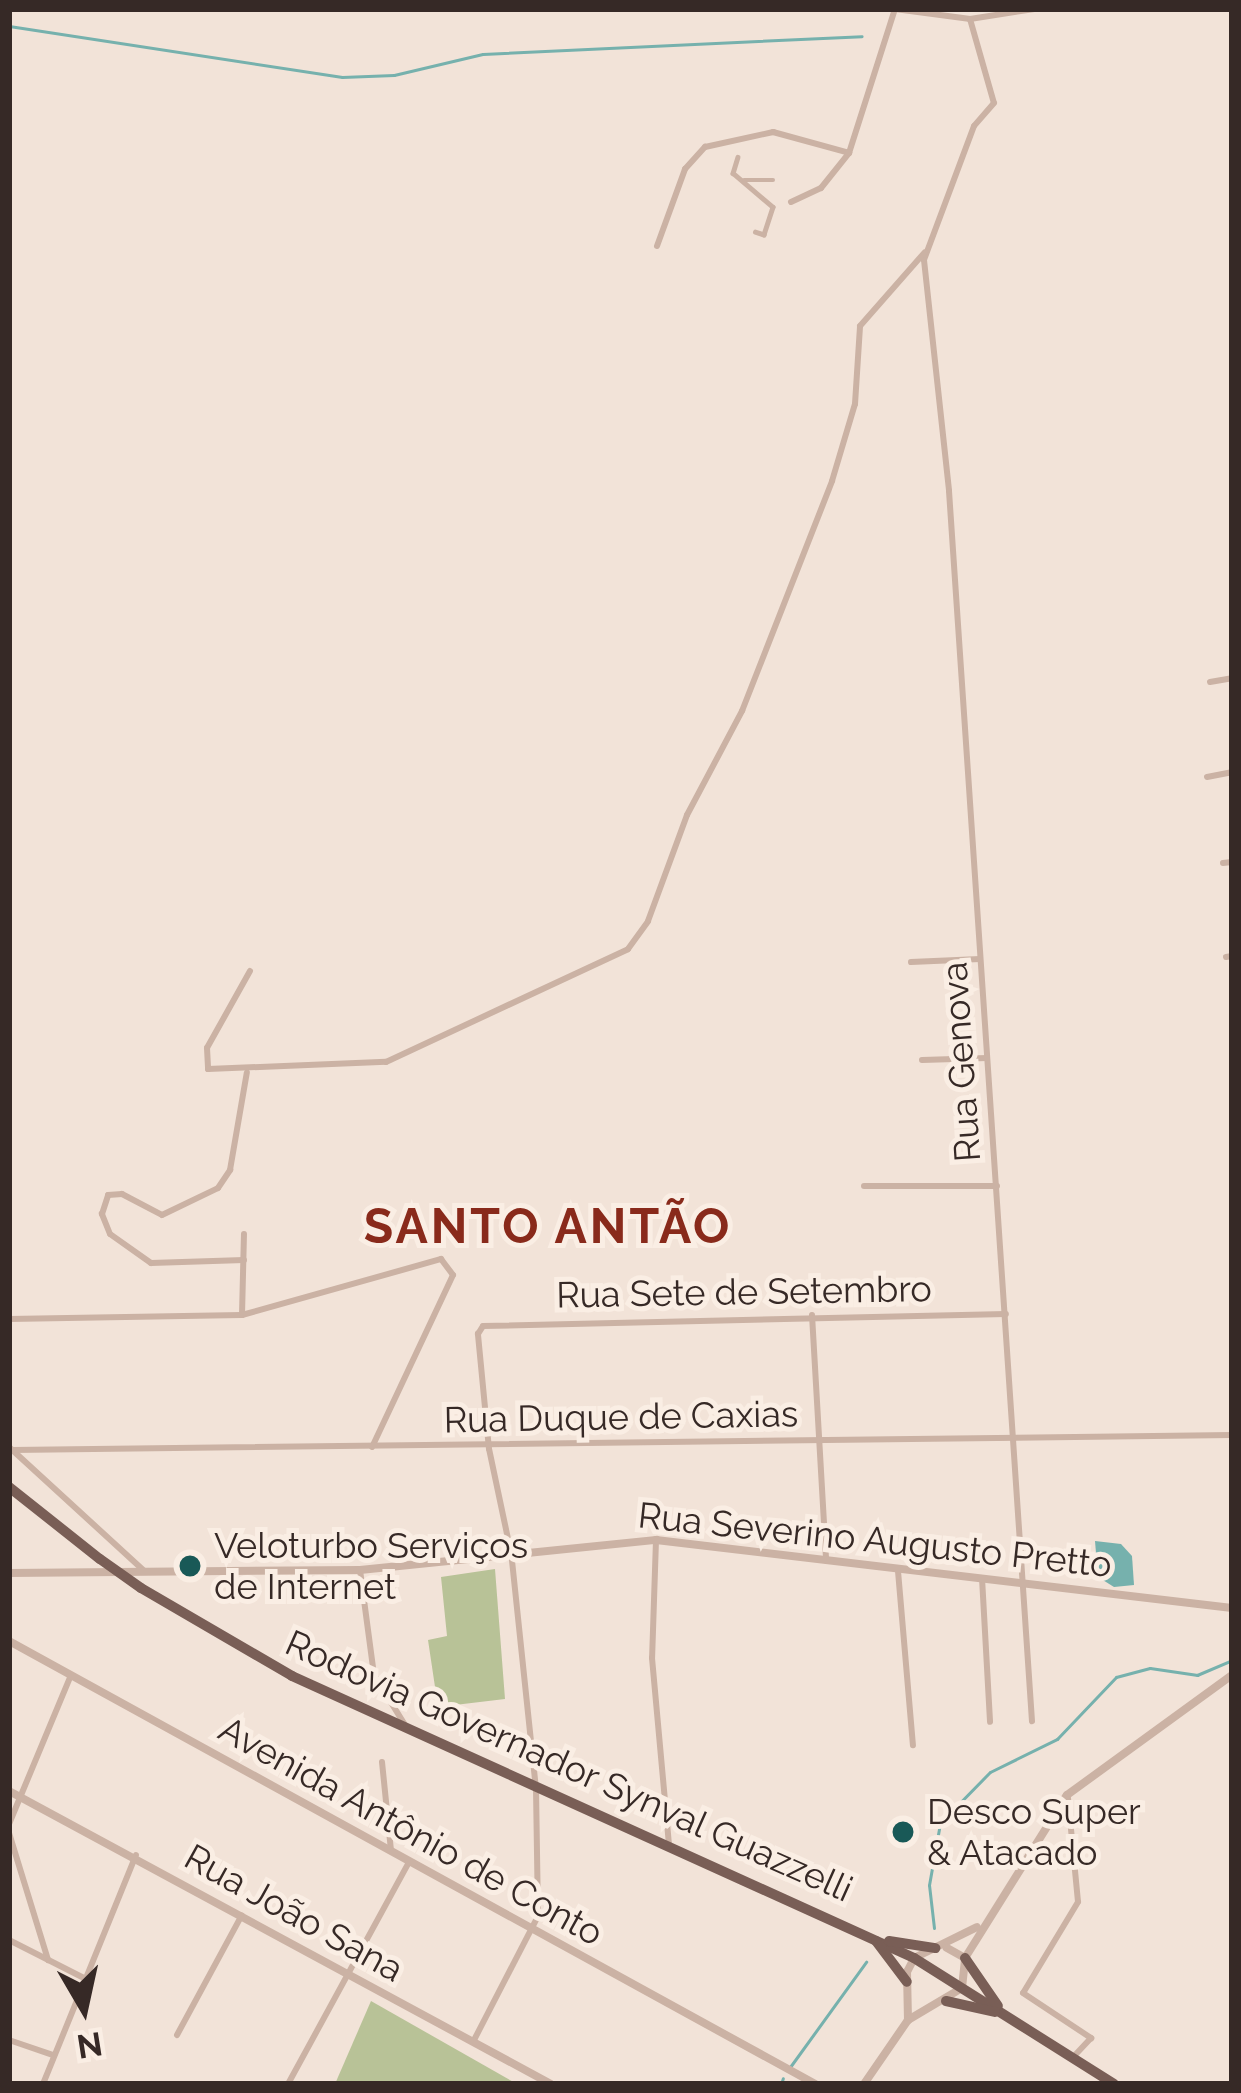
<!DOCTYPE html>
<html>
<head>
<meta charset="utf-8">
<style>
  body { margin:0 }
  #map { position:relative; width:1241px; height:2093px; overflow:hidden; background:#f2e3d8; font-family:Raleway,sans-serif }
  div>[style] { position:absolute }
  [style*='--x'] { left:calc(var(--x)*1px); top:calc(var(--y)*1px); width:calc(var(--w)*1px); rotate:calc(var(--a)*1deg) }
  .green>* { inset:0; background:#b8c297 }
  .water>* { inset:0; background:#76b1ad }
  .stream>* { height:3px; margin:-1.5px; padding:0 1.5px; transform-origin:1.5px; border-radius:1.5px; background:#76b1ad }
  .pedestrian>* { height:4.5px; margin:-2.25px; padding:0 2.25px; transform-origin:2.25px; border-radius:2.25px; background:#cbb2a4 }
  .minor>* { height:6px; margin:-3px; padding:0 3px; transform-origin:3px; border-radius:3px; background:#cbb2a4 }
  .tertiary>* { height:8px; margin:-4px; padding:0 4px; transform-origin:4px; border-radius:4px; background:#cbb2a4 }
  .primary>* { height:10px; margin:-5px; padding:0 5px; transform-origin:5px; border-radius:5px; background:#795e56 }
  .primary-bridge>* { height:10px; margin:-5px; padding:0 5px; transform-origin:5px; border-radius:5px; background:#795e56 }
  .dots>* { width:33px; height:33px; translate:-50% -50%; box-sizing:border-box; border:6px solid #faeee4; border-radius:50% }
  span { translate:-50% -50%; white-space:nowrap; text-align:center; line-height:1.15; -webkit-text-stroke:10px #faeee4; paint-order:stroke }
  .street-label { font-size:36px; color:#362926 }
  .poi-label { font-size:36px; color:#362926 }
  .left { translate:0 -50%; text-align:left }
  .district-label { font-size:48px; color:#892a1b; font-weight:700; letter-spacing:3px }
  .frame { position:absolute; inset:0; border:12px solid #362926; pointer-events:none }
  .north { position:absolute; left:24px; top:1949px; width:120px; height:120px; -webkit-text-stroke:9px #faeee4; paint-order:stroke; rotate:171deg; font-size:33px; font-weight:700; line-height:48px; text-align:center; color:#362926 }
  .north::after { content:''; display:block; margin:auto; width:42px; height:54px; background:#362926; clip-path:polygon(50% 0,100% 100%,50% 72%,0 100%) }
</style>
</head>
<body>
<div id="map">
  <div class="green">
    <i style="clip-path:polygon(495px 1569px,505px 1699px,438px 1707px,428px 1640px,447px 1636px,441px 1577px)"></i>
    <i style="clip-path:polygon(371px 2001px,517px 2084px,335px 2084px)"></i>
  </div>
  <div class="water">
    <i style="clip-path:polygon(1095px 1541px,1121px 1544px,1132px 1556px,1134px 1585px,1114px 1587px,1098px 1577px)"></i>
  </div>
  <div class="stream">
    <i style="--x:9;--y:26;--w:337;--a:8.7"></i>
    <i style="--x:342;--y:77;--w:52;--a:-2.2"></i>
    <i style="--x:394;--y:75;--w:91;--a:-13.3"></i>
    <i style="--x:483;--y:54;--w:379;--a:-2.7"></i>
    <i style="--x:934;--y:1928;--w:43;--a:-96.6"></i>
    <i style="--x:929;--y:1885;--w:63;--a:-79.9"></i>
    <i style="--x:940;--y:1823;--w:71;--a:-45.6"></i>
    <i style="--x:990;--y:1772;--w:75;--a:-26.2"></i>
    <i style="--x:1057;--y:1739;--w:86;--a:-46.4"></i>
    <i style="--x:1116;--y:1677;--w:35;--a:-15"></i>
    <i style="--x:1150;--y:1668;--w:48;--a:8.5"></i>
    <i style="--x:1197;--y:1675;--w:38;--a:-23"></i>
    <i style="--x:790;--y:2067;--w:130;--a:-54.1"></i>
    <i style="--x:781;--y:2084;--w:6;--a:-72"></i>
  </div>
  <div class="pedestrian">
    <i style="--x:738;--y:157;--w:17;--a:107"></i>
    <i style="--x:733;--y:173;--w:52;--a:40.4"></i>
    <i style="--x:773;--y:207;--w:29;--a:108"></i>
    <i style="--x:764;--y:235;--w:9;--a:-162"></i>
    <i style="--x:744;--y:180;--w:29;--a:0"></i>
  </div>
  <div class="minor">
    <i style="--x:970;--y:19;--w:87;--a:74.1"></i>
    <i style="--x:994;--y:103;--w:30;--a:131"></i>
    <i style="--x:974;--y:126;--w:143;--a:110.5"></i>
    <i style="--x:924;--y:260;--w:232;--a:83.8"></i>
    <i style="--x:949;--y:491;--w:1233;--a:86.14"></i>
    <i style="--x:791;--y:202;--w:33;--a:-25"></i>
    <i style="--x:821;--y:188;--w:45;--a:-51.3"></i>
    <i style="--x:849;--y:153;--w:151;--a:-72.3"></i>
    <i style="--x:895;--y:9;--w:76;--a:7.6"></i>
    <i style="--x:970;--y:19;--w:65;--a:-8.9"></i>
    <i style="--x:657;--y:246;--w:82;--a:-70"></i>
    <i style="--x:685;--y:169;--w:30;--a:-48"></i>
    <i style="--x:705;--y:147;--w:70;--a:-12.4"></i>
    <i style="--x:773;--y:132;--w:79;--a:15.4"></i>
    <i style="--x:1210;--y:682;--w:22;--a:-10"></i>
    <i style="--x:1207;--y:777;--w:25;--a:-11"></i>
    <i style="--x:1223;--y:863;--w:9;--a:-6"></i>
    <i style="--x:1226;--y:957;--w:6;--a:-9"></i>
    <i style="--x:911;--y:962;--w:69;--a:-2.5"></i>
    <i style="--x:250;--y:971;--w:88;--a:119.2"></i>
    <i style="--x:207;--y:1048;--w:21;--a:87"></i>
    <i style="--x:208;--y:1069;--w:178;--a:-2.3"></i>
    <i style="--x:386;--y:1062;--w:267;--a:-25"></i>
    <i style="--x:628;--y:949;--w:34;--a:-54"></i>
    <i style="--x:648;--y:921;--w:113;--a:-69.8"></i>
    <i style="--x:687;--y:815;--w:118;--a:-62.1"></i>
    <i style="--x:742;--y:711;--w:247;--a:-68.6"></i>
    <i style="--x:832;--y:481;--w:80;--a:-73.4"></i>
    <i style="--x:855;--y:404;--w:78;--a:-86.3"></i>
    <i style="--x:860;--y:326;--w:98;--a:-48.7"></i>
    <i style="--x:922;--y:1060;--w:65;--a:-1.8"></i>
    <i style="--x:864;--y:1186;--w:133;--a:0"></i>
    <i style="--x:244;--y:1260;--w:93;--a:178.2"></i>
    <i style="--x:151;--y:1263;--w:50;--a:-144.7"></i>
    <i style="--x:110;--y:1234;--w:22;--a:-112"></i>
    <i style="--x:102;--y:1214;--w:20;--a:-72"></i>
    <i style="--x:108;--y:1195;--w:14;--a:-4"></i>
    <i style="--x:122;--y:1194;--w:45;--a:27.7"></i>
    <i style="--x:162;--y:1215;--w:62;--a:-25.7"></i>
    <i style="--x:218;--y:1188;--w:22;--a:-56"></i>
    <i style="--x:230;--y:1170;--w:99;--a:-80.2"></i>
    <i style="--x:242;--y:1315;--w:81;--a:-88.6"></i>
    <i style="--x:812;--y:1315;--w:246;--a:86.7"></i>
    <i style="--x:9;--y:1319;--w:233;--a:-1"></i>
    <i style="--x:242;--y:1315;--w:207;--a:-15.7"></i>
    <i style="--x:441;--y:1259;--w:20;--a:53"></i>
    <i style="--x:453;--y:1275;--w:190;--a:115.2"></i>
    <i style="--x:9;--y:1447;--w:182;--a:42.5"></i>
    <i style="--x:12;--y:1450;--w:1220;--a:-0.7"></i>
    <i style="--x:656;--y:1540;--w:118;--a:91.9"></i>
    <i style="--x:652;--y:1658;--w:188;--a:84.8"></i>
    <i style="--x:360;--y:1570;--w:106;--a:82.4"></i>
    <i style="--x:374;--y:1675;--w:59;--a:58.2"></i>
    <i style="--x:898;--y:1571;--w:175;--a:85.1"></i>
    <i style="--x:982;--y:1578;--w:144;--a:86.8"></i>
    <i style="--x:382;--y:1762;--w:89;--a:84.2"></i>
    <i style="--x:1068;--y:1798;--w:104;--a:84.5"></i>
    <i style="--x:1078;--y:1902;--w:106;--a:121.1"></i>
    <i style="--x:1023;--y:1993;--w:82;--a:33.5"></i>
    <i style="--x:1091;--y:2038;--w:23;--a:133"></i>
    <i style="--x:9;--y:1824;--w:161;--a:-67.4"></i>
    <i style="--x:9;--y:1833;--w:133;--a:72.9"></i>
    <i style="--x:9;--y:1940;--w:84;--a:26.9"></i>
    <i style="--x:177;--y:2035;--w:136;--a:-61.6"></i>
    <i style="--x:9;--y:2040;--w:46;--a:18.8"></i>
    <i style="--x:473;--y:2042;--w:142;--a:-62.7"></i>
    <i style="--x:538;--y:1916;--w:127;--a:-90.9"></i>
    <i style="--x:536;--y:1789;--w:237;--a:-96"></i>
    <i style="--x:511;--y:1553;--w:106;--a:-101.9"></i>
    <i style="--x:489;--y:1449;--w:116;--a:-95.5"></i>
    <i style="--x:478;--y:1334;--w:9;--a:-58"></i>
    <i style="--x:483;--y:1326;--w:523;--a:-1.31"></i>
    <i style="--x:43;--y:2084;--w:247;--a:-67.9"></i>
    <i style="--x:288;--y:2084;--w:253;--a:-61.4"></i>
  </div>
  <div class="tertiary">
    <i style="--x:9;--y:1573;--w:351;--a:-0.5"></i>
    <i style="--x:360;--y:1570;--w:298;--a:-5.8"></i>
    <i style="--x:656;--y:1540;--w:580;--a:6.73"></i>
    <i style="--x:9;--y:1641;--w:920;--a:28.79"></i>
    <i style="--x:9;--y:1791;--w:616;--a:28.4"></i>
    <i style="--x:965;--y:1958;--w:192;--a:-58"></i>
    <i style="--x:1067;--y:1795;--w:204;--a:-36"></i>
    <i style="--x:908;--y:2020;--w:48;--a:-91.2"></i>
    <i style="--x:907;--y:1972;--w:16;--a:-63"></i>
    <i style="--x:914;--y:1958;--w:70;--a:-26.2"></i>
    <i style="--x:864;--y:2084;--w:78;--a:-55.5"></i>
    <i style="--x:908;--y:2020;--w:63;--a:-30.7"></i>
    <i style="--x:962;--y:1988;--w:30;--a:-84"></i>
    <i style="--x:965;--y:1958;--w:21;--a:-151"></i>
  </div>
  <div class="primary">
    <i style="--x:9;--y:1487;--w:116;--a:38.4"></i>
    <i style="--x:141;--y:1588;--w:175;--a:30.2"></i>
    <i style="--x:292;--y:1676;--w:683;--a:24.39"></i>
    <i style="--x:914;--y:1958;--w:236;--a:32.2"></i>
    <i style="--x:876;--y:1941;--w:51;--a:52.9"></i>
    <i style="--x:889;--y:1941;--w:47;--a:8.7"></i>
    <i style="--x:965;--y:1958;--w:58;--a:55.5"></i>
    <i style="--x:946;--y:2001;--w:50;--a:12.7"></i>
  </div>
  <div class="primary-bridge">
    <i style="--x:100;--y:1559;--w:50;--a:35.3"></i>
  </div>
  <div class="dots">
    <i style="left:190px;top:1566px;background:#195957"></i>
    <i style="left:903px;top:1832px;background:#195957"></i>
  </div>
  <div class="street-label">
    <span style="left:961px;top:1062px;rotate:-94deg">Rua Genova</span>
    <span style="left:744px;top:1292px;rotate:-1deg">Rua Sete de Setembro</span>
    <span style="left:621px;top:1417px;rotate:-1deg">Rua Duque de Caxias</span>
    <span style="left:875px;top:1540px;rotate:6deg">Rua Severino Augusto Pretto</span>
    <span style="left:569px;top:1766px;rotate:24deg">Rodovia Governador Synval Guazzelli</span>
    <span style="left:411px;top:1831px;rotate:29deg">Avenida Antônio de Conto</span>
    <span style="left:294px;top:1913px;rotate:29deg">Rua João Sana</span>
  </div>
  <div class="poi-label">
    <span class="left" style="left:214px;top:1566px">Veloturbo Serviços<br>de Internet</span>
    <span class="left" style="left:927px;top:1832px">Desco Super<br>&amp; Atacado</span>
  </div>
  <div class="district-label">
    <span style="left:548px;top:1227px">SANTO ANTÃO</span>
  </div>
  <div class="frame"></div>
  <div class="north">N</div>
</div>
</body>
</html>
